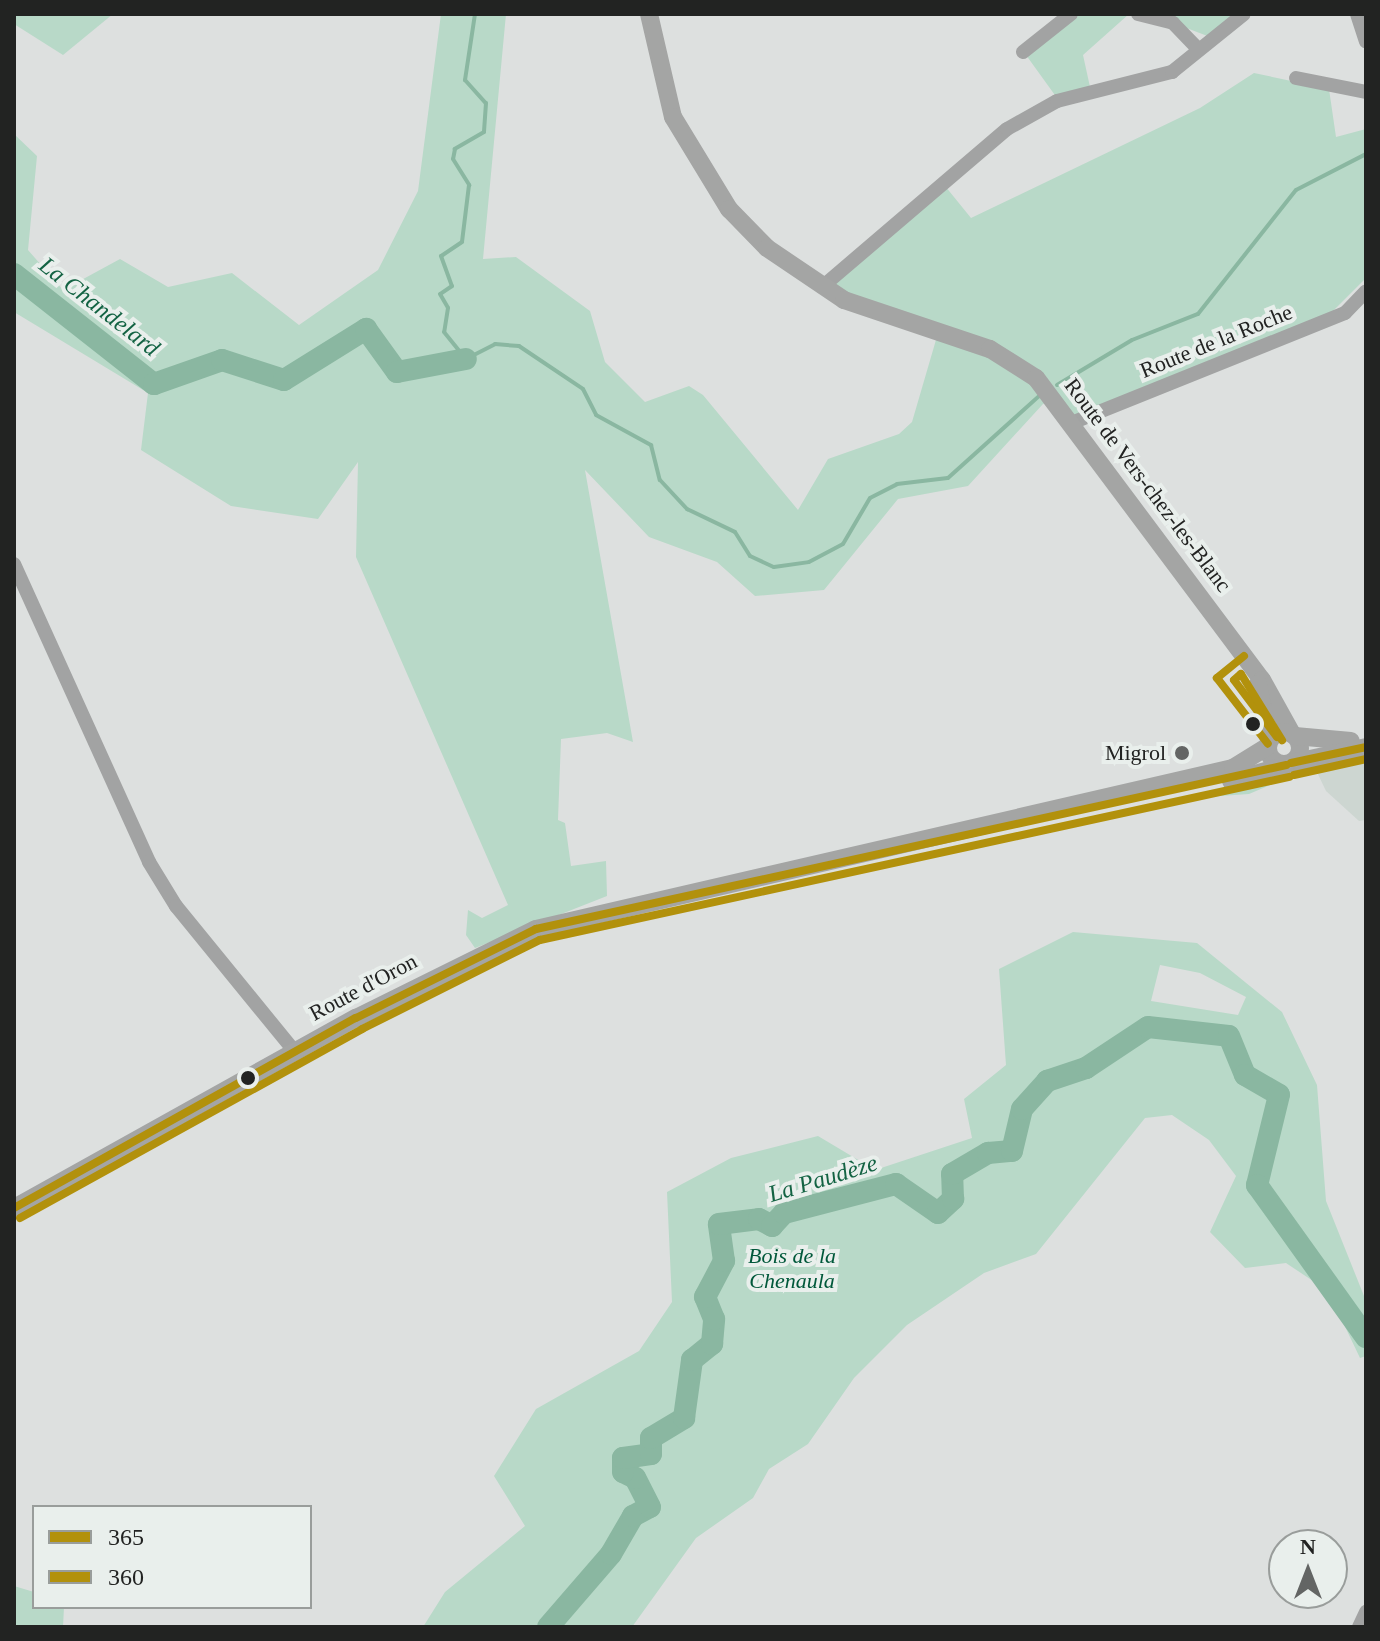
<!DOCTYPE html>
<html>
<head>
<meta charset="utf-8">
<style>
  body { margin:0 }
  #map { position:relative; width:1380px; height:1641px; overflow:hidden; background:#dde0df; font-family:Georgia,serif }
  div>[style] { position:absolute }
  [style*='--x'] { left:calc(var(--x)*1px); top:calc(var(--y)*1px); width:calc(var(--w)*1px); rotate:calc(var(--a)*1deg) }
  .built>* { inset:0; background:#cdd6d1 }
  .green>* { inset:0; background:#b8d9c8 }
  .stream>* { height:4px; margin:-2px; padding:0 2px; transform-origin:2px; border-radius:2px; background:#8ab7a1 }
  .river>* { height:22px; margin:-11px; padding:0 11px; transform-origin:11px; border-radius:11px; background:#8ab7a1 }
  .minor>* { height:14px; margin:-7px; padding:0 7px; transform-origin:7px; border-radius:7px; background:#a2a3a3 }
  .major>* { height:18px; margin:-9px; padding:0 9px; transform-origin:9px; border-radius:9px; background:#a4a5a4 }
  .major>.ring { margin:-9px; padding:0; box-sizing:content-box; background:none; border:18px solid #a4a5a4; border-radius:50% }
  .bus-1>* { height:8px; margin:-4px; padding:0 4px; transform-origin:4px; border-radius:4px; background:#b2910c }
  .bus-2>* { height:8px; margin:-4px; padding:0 4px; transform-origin:4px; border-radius:4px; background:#b2910c }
  .dots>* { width:22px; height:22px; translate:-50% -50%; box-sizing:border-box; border:4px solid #e9efec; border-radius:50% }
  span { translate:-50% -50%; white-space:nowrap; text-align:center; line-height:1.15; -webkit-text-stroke:8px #e9efec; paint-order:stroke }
  .street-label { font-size:22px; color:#222322 }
  .poi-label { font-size:22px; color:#222322 }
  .right { translate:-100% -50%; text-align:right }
  .park-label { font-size:22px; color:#00583a; font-style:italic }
  .water-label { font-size:24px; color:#136343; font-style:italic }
  .frame { position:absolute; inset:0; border:16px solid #222322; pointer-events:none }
  .legend { position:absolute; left:32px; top:1505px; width:280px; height:104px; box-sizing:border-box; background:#e9efec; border:2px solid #999d9b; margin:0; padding:10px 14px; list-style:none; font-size:24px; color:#222322 }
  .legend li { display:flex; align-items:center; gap:16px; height:40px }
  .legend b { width:40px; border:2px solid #999d9b }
  .north { position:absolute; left:1268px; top:1529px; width:80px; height:80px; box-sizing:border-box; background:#e9efec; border:2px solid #999d9b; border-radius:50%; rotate:0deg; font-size:22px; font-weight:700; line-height:32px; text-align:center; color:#222322 }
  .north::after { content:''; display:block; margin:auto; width:28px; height:36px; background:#636564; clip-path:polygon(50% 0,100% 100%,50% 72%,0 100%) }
</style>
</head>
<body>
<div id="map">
  <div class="built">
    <i style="clip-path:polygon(1366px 754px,1366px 820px,1359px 821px,1326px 791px,1315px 768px)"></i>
  </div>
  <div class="green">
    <i style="clip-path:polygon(14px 14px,113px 14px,63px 55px,14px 24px)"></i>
    <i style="clip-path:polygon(441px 14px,506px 14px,483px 259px,516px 257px,590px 311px,605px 362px,645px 402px,689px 386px,703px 395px,798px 510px,828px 459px,899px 434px,912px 422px,938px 333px,822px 287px,941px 181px,971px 218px,1200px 108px,1254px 73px,1329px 89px,1336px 137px,1366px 129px,1366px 278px,1333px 311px,1074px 422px,1056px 399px,1043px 404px,968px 486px,898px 499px,824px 590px,755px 596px,717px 562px,649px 537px,585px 470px,633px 742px,607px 733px,561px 739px,558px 820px,565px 823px,571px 866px,606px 861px,607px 896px,475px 948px,466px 935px,468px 910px,482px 918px,508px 905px,356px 557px,358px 462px,318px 519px,231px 506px,141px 450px,148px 393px,14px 312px,14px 134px,37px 156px,28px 250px,63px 290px,120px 259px,168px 287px,232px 273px,299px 325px,378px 270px,418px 191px)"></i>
    <i style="clip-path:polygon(1075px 14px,1129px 14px,1083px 55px,1090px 87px,1057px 98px,1026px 55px)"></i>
    <i style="clip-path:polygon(1150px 14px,1239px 14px,1210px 37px)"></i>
    <i style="clip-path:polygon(1284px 779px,1249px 794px,1177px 799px,1227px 793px)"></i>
    <i style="clip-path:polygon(evenodd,1073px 932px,1197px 943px,1282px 1012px,1317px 1085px,1326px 1201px,1366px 1301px,1366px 1356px,1360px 1358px,1328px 1291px,1286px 1263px,1245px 1268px,1210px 1232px,1236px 1176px,1209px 1140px,1172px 1115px,1145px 1118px,1036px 1254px,984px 1273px,907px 1325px,854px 1378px,808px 1444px,769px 1469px,753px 1498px,696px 1538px,632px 1627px,423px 1627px,445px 1592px,525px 1526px,494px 1476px,536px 1409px,639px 1351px,672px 1302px,667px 1192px,731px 1158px,818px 1136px,875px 1170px,972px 1138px,964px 1099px,1006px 1065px,999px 969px,1073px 932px,1160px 965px,1200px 973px,1246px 997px,1238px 1015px,1151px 1001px,1160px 965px)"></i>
    <i style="clip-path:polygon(14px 1586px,34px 1592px,34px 1607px,64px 1607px,63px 1627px,14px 1627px)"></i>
  </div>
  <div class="stream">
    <i style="--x:475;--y:14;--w:67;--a:98.6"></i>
    <i style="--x:465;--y:80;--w:31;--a:48"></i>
    <i style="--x:486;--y:103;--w:29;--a:94"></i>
    <i style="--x:484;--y:132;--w:34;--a:150"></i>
    <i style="--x:455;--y:149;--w:10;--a:101"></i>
    <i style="--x:453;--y:159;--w:31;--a:58"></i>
    <i style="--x:469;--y:185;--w:57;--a:97"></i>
    <i style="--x:462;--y:242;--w:25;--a:146"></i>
    <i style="--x:441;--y:256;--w:32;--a:70"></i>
    <i style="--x:452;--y:286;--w:14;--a:146"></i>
    <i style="--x:440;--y:294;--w:16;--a:60"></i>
    <i style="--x:448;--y:308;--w:24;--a:99"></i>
    <i style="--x:444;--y:332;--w:35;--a:51"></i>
    <i style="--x:466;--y:359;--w:33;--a:-27"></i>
    <i style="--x:495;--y:344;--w:24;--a:5"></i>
    <i style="--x:519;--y:346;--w:77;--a:33.9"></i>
    <i style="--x:583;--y:389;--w:29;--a:63"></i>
    <i style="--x:596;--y:415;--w:63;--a:28.6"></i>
    <i style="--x:651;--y:445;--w:36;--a:76"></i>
    <i style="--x:660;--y:480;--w:40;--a:47"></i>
    <i style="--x:687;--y:509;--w:53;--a:25.6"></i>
    <i style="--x:735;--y:532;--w:28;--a:58"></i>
    <i style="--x:750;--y:556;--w:26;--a:25"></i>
    <i style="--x:774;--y:567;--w:35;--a:-8"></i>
    <i style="--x:809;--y:562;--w:38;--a:-28"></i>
    <i style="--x:843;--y:544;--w:53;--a:-59.6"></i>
    <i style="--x:870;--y:498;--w:30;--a:-27"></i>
    <i style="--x:897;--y:484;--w:51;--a:-6.7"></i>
    <i style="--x:948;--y:478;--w:122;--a:-42"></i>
    <i style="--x:1057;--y:385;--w:87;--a:-31"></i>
    <i style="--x:1132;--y:340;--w:71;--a:-21.5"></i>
    <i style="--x:1198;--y:314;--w:158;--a:-51.7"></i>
    <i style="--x:1296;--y:190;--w:79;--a:-27.2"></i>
  </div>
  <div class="river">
    <i style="--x:14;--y:274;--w:178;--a:38.2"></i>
    <i style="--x:154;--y:384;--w:72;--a:-19.4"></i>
    <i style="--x:222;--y:360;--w:65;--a:17.9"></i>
    <i style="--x:284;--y:380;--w:97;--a:-31.9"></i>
    <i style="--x:366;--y:329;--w:53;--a:54.2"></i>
    <i style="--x:397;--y:372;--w:70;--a:-10.7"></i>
    <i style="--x:548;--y:1627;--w:96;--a:-49.2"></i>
    <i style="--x:611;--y:1554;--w:44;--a:-59.9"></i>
    <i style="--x:633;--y:1516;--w:19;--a:-28"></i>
    <i style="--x:650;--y:1507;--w:33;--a:-117"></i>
    <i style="--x:635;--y:1478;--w:13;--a:-153"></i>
    <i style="--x:623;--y:1472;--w:14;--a:-90"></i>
    <i style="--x:623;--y:1458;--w:28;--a:-8"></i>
    <i style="--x:651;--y:1454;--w:16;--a:-90"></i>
    <i style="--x:651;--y:1438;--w:39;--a:-31"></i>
    <i style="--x:684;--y:1418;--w:59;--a:-82.1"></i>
    <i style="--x:692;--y:1360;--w:26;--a:-39"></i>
    <i style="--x:712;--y:1344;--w:25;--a:-85"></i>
    <i style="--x:714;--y:1319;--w:24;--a:-112"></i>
    <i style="--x:705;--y:1297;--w:41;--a:-62.2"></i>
    <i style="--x:724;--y:1261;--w:37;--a:-98"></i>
    <i style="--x:719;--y:1224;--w:40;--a:-7.1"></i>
    <i style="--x:759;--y:1219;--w:15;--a:28"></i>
    <i style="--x:772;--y:1226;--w:18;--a:-47"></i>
    <i style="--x:784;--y:1213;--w:116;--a:-14.5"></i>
    <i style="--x:896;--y:1184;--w:51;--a:34.6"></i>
    <i style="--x:938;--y:1213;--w:21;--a:-43"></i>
    <i style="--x:953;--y:1199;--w:25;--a:-92"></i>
    <i style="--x:952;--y:1174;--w:42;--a:-30.3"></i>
    <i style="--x:988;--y:1153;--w:24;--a:-5"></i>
    <i style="--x:1012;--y:1151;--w:43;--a:-76.6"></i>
    <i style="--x:1022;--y:1109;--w:38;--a:-48"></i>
    <i style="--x:1047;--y:1081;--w:41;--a:-18.4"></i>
    <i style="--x:1086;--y:1068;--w:74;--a:-33.5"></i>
    <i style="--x:1148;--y:1027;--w:81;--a:6.3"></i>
    <i style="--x:1229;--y:1036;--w:42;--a:67.7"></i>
    <i style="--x:1245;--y:1075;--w:39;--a:30"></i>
    <i style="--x:1279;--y:1095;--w:93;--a:103.7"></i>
    <i style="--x:1257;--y:1185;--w:187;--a:54.4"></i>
  </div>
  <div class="minor">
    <i style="--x:1138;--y:14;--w:36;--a:14"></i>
    <i style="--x:1173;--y:23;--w:37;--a:46"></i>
    <i style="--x:1357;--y:14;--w:29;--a:72"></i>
    <i style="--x:1023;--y:52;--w:61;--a:-38.4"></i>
    <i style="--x:1296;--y:78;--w:71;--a:11.3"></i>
    <i style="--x:822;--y:287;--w:243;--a:-40.5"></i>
    <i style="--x:1007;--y:129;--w:57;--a:-29.2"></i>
    <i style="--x:1057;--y:101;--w:119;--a:-14.2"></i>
    <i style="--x:1172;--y:72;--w:92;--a:-38.9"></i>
    <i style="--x:1074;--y:422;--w:292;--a:-21.9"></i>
    <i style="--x:1345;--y:313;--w:30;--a:-46"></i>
    <i style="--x:14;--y:564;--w:327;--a:65.6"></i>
    <i style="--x:149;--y:862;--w:52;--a:58.5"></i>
    <i style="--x:176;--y:906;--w:188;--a:50.8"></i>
    <i style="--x:1359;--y:1627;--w:17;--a:-65"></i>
  </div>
  <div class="major">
    <i style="--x:649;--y:14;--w:106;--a:76.9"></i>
    <i style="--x:673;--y:117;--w:108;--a:58.7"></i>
    <i style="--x:729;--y:209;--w:54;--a:45.7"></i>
    <i style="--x:767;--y:248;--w:93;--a:34"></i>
    <i style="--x:844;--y:300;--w:154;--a:18.6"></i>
    <i style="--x:990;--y:349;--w:54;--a:32.2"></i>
    <i style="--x:1036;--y:378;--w:377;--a:53.2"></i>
    <i style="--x:1262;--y:680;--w:62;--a:60.9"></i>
    <i style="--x:1258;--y:684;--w:57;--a:78.9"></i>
    <i class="ring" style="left:1268px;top:732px;width:14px;height:14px"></i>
    <i style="--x:1295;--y:736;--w:56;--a:5.1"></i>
    <i style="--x:1291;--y:763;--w:77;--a:-12"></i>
    <i style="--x:1231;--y:781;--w:57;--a:-16.2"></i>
    <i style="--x:14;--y:1208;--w:391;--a:-29.1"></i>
    <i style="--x:356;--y:1018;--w:201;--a:-26.3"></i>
    <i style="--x:536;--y:929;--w:715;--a:-13.01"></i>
    <i style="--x:1233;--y:768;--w:40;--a:-32"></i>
  </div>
  <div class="bus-1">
    <i style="--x:1244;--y:656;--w:35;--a:141"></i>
    <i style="--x:1217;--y:678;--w:83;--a:52.3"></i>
    <i style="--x:1291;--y:763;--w:77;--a:-12"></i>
    <i style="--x:14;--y:1208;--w:391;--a:-29.1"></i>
    <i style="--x:356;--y:1018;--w:201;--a:-26.3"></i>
    <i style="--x:536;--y:929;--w:768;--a:-12.33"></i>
  </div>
  <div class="bus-2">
    <i style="--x:1277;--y:737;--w:71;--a:-127"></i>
    <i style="--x:1234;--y:680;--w:9;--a:-41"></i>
    <i style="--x:1241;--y:674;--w:78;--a:58.2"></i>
    <i style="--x:1294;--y:775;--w:74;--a:-12.5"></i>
    <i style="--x:20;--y:1218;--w:391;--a:-28.9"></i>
    <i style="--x:362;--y:1029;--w:199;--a:-26.6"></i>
    <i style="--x:540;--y:940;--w:767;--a:-12.28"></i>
  </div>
  <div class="dots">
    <i style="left:1253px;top:724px;background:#222322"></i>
    <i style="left:1182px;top:753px;background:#636564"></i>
    <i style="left:248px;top:1078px;background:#222322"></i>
  </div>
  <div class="street-label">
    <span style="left:1216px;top:341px;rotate:-22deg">Route de la Roche</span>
    <span style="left:1148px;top:485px;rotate:53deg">Route de Vers-chez-les-Blanc</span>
    <span style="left:363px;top:987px;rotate:-28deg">Route d'Oron</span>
  </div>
  <div class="poi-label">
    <span class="right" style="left:1166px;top:753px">Migrol</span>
  </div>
  <div class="park-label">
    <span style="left:792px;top:1268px">Bois de la<br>Chenaula</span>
  </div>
  <div class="water-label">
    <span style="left:99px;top:307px;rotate:38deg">La Chandelard</span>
    <span style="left:823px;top:1179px;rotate:-17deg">La Paudèze</span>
  </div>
  <div class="frame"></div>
  <ul class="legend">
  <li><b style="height:10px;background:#b2910c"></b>365</li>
  <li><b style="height:10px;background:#b2910c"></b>360</li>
  </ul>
  <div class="north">N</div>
</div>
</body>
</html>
